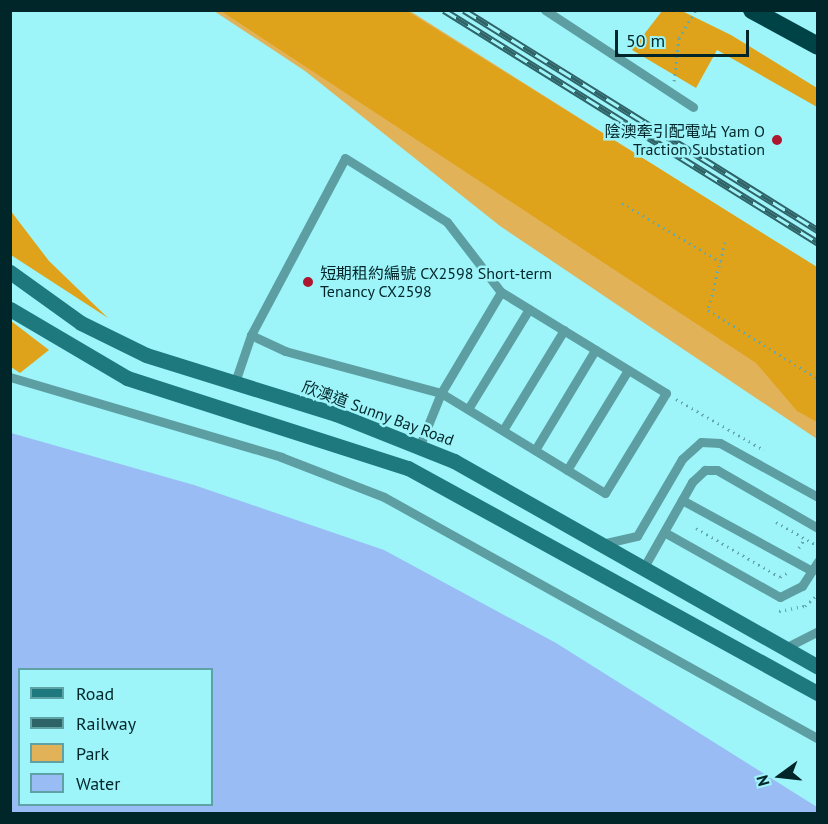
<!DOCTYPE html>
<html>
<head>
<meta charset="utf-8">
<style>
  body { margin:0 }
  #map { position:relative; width:828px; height:824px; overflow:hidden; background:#9df4f9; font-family:"PT Sans","Noto Sans TC",sans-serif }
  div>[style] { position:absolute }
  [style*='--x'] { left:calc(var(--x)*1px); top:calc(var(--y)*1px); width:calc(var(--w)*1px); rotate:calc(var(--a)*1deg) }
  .green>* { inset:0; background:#e2b258 }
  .forest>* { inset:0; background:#dfa31b }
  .water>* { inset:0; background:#9abcf5 }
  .path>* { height:3px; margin-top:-1.5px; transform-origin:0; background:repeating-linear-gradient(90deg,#63a8ad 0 1.5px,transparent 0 6px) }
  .service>* { height:9px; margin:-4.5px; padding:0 4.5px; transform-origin:4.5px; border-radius:4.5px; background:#5d9ea2 }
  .secondary>* { height:15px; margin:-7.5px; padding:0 7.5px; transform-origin:7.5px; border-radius:7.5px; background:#1e797e }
  .motorway>* { height:18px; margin:-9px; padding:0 9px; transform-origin:9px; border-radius:9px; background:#004346 }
  .rail>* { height:7px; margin-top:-3.5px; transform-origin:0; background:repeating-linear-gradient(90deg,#9df4f9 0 14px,#2e6367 0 28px); box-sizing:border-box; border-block:2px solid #2e6367 }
  .dots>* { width:16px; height:16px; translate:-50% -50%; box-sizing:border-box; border:3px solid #9df4f9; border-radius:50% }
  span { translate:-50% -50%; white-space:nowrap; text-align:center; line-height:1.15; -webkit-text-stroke:5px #9df4f9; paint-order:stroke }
  .poi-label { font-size:16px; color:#002629 }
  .right { translate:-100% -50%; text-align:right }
  .left { translate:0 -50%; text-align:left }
  .street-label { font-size:16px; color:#002629 }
  .frame { position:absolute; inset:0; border:12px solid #002629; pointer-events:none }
  .legend { position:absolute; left:18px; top:668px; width:195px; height:138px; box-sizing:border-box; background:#9df4f9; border:2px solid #5ea2a6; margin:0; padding:8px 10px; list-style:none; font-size:18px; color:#002629 }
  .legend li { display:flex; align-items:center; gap:12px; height:30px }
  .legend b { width:30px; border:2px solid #5ea2a6 }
  .north { position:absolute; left:750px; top:746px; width:60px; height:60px; -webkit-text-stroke:4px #9df4f9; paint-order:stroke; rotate:255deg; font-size:16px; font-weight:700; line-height:24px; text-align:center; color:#002629 }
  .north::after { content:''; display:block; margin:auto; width:21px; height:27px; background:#002629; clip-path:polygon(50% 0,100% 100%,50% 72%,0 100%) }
  .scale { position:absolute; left:615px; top:30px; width:134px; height:27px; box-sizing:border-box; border:3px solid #002629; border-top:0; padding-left:8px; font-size:18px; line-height:21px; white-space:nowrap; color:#002629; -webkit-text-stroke:4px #9df4f9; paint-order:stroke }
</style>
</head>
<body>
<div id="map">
  <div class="green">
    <i style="clip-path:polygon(214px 11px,410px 11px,817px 268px,817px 439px,500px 226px,305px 71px)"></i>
  </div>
  <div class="forest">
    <i style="clip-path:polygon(221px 11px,407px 11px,817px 267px,817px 422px,797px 411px,756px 363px)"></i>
    <i style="clip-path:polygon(662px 11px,682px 11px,731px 35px,817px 88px,817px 107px,717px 50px,696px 88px,632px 50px)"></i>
    <i style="clip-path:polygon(10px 210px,49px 261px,108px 318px,11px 255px)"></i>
    <i style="clip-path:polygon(11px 321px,49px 350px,20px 373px,11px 367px)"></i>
  </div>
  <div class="water">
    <i style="clip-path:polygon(evenodd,11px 433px,194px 485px,384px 550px,556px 643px,817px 807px,817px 813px,11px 813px,11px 433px,20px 670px,212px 670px,212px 804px,20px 804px,20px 670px)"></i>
  </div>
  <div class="path">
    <i style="--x:674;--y:81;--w:43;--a:-83.4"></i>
    <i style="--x:679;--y:38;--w:33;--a:-59"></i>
    <i style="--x:622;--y:203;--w:115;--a:30.8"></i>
    <i style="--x:725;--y:242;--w:70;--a:104"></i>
    <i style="--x:708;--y:310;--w:130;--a:32.1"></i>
    <i style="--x:676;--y:399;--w:102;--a:30.1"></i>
    <i style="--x:776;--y:522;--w:48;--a:29.7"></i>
    <i style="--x:696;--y:528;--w:97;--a:30.3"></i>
    <i style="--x:780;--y:577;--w:8;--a:-30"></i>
    <i style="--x:799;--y:548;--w:12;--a:-59"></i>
    <i style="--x:779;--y:611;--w:26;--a:-11"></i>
    <i style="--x:805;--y:606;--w:18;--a:-43"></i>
  </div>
  <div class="service">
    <i style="--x:545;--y:10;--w:177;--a:33.2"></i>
    <i style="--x:251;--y:335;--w:38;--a:25"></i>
    <i style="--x:285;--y:351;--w:162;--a:15.1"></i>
    <i style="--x:441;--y:393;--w:192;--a:31.4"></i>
    <i style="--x:605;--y:493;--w:117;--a:-58.6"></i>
    <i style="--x:666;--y:393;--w:193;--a:-148.5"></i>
    <i style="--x:10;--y:377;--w:283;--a:16.4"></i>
    <i style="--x:281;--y:457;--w:110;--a:21.2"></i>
    <i style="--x:384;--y:497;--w:497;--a:29.1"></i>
    <i style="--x:234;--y:385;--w:53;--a:-71.2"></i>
    <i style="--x:251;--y:335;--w:200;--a:-62"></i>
    <i style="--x:345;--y:158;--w:120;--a:32.1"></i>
    <i style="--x:447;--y:222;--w:88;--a:52.4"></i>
    <i style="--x:501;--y:292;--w:117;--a:120.7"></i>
    <i style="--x:441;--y:393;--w:56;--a:112"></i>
    <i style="--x:468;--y:409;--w:117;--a:-58.6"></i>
    <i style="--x:503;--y:430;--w:117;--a:-58.6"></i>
    <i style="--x:535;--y:450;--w:117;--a:-59"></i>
    <i style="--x:567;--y:470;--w:117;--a:-58.6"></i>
    <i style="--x:682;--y:500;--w:148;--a:28.6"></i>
    <i style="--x:664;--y:532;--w:133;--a:29.3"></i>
    <i style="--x:780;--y:597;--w:25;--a:-27"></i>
    <i style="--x:802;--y:586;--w:30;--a:-57"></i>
    <i style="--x:606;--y:543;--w:32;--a:-13"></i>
    <i style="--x:637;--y:536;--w:89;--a:-59.7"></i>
    <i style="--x:682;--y:459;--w:25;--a:-42"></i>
    <i style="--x:701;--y:442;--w:19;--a:3"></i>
    <i style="--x:720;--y:443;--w:112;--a:28.9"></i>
    <i style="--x:644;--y:567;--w:98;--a:-60.5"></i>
    <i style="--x:692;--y:482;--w:18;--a:-43"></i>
    <i style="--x:705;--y:470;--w:12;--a:0"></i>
    <i style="--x:717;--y:470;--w:116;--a:29.9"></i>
    <i style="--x:785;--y:648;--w:37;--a:-27"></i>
  </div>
  <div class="secondary">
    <i style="--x:10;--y:272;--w:87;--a:35.7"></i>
    <i style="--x:81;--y:323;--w:72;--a:26.2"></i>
    <i style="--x:146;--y:355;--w:199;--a:17.3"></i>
    <i style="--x:336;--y:414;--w:127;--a:21.7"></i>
    <i style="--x:454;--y:461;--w:418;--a:29.5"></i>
    <i style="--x:10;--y:309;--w:136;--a:30.5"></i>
    <i style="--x:127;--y:378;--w:295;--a:17.8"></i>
    <i style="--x:408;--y:468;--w:468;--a:28.8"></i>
  </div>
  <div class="motorway">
    <i style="--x:752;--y:10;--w:75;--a:28.6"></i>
  </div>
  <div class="rail">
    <i style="--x:444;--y:10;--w:441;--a:31.9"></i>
    <i style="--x:464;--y:10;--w:417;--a:31.9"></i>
  </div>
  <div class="dots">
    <i style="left:777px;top:140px;background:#ac162e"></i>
    <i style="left:308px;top:282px;background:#ac162e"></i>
  </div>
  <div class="poi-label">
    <span class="right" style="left:765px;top:140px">陰澳牽引配電站 Yam O<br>Traction Substation</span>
    <span class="left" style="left:320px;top:282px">短期租約編號 CX2598 Short-term<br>Tenancy CX2598</span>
  </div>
  <div class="street-label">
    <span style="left:378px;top:413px;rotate:20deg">欣澳道 Sunny Bay Road</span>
  </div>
  <div class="frame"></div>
  <ul class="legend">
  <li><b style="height:8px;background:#1e797e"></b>Road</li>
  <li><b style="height:8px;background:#2e6367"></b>Railway</li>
  <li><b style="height:16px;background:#e2b258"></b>Park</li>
  <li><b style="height:16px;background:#9abcf5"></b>Water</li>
  </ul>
  <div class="north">N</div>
  <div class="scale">50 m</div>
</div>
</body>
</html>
